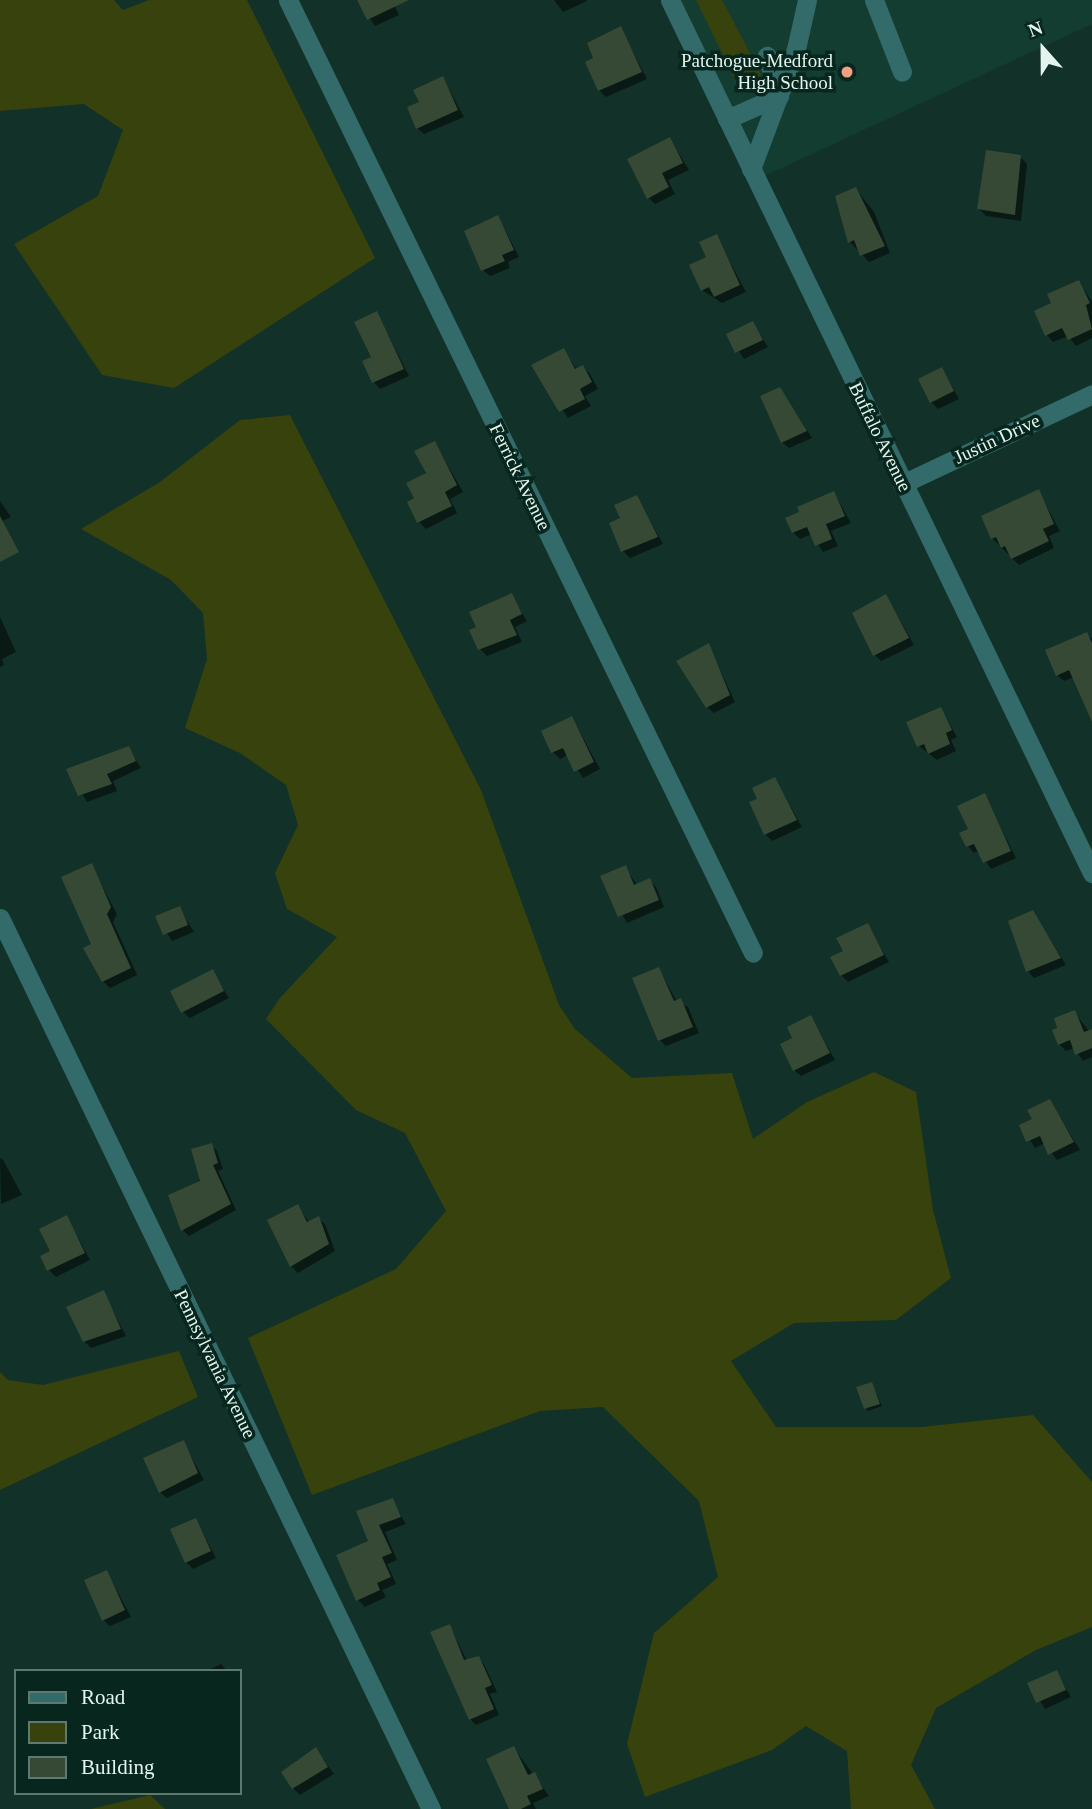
<!DOCTYPE html>
<html>
<head>
<meta charset="utf-8">
<style>
  body { margin:0 }
  #map { position:relative; width:1092px; height:1809px; overflow:hidden; background:#123128; font-family:"Times New Roman",serif }
  div>[style] { position:absolute }
  [style*='--x'] { left:calc(var(--x)*1px); top:calc(var(--y)*1px); width:calc(var(--w)*1px); rotate:calc(var(--a)*1deg) }
  .built>* { inset:0; background:#133d31 }
  .green>* { inset:0; background:#38420c }
  .shadow>* { inset:0; background:#0007 }
  .building>* { inset:0; background:#354935 }
  .minor>* { height:19px; margin:-9.5px; padding:0 9.5px; transform-origin:9.5px; border-radius:9.5px; background:#336a6a }
  .dots>* { width:19px; height:19px; translate:-50% -50%; box-sizing:border-box; border:4px solid #07271e; border-radius:50% }
  span { translate:-50% -50%; white-space:nowrap; text-align:center; line-height:1.15; -webkit-text-stroke:7px #07271e; paint-order:stroke }
  .poi-label { font-size:19px; color:#e3f5ee }
  .right { translate:-100% -50%; text-align:right }
  .street-label { font-size:19px; color:#e3f5ee }
  .legend { position:absolute; left:14px; top:1669px; width:228px; height:126px; box-sizing:border-box; background:#07271e; border:2px solid #5f7971; margin:0; padding:9px 12px; list-style:none; font-size:21px; color:#e3f5ee }
  .legend li { display:flex; align-items:center; gap:14px; height:35px }
  .legend b { width:35px; border:2px solid #5f7971 }
  .north { position:absolute; left:1008px; top:14px; width:70px; height:70px; -webkit-text-stroke:5px #07271e; paint-order:stroke; rotate:339deg; font-size:19px; font-weight:700; line-height:28px; text-align:center; color:#e3f5ee }
  .north::after { content:''; display:block; margin:auto; width:24px; height:32px; background:#e3f5ee; clip-path:polygon(50% 0,100% 100%,50% 72%,0 100%) }
</style>
</head>
<body>
<div id="map">
  <div class="built">
    <i style="clip-path:polygon(669px 0,1092px 0,1092px 24px,756px 180px)"></i>
  </div>
  <div class="green">
    <i style="clip-path:polygon(0 0,114px 0,123px 10px,149px 0,247px 0,375px 258px,174px 388px,102px 375px,14px 244px,98px 196px,123px 130px,84px 104px,0 111px)"></i>
    <i style="clip-path:polygon(696px 0,722px 0,759px 70px,762px 78px,751px 87px,741px 92px)"></i>
    <i style="clip-path:polygon(290px 415px,481px 790px,559px 1005px,575px 1029px,632px 1078px,732px 1073px,753px 1139px,807px 1102px,874px 1072px,916px 1092px,933px 1210px,951px 1278px,896px 1320px,794px 1323px,731px 1361px,776px 1427px,922px 1427px,1033px 1415px,1092px 1482px,1092px 1627px,1036px 1650px,936px 1708px,911px 1765px,935px 1809px,851px 1809px,847px 1751px,806px 1726px,772px 1750px,645px 1797px,627px 1744px,654px 1633px,718px 1577px,699px 1501px,603px 1407px,540px 1411px,312px 1495px,248px 1338px,396px 1269px,446px 1211px,405px 1133px,356px 1110px,266px 1019px,279px 999px,337px 937px,287px 909px,275px 873px,298px 825px,286px 785px,240px 753px,185px 728px,207px 659px,203px 613px,171px 580px,81px 529px,160px 482px,240px 420px)"></i>
    <i style="clip-path:polygon(179px 1351px,198px 1397px,0 1490px,0 1372px,8px 1380px,43px 1385px)"></i>
    <i style="clip-path:polygon(150px 1795px,165px 1809px,91px 1809px)"></i>
  </div>
  <div class="shadow">
    <i style="clip-path:polygon(357px 0,392px 0,399px 15px,375px 26px)"></i>
    <i style="clip-path:polygon(554px 0,586px 0,587px 1px,563px 12px)"></i>
    <i style="clip-path:polygon(620px 28px,647px 79px,606px 97px,599px 90px,596px 59px)"></i>
    <i style="clip-path:polygon(443px 78px,464px 117px,424px 134px,417px 128px,421px 103px)"></i>
    <i style="clip-path:polygon(670px 139px,689px 170px,668px 180px,675px 194px,655px 204px,648px 197px)"></i>
    <i style="clip-path:polygon(1020px 157px,1027px 164px,1021px 221px,986px 216px,979px 209px)"></i>
    <i style="clip-path:polygon(856px 189px,874px 212px,890px 253px,869px 262px,850px 242px)"></i>
    <i style="clip-path:polygon(498px 217px,519px 257px,508px 262px,510px 268px,490px 276px,483px 270px)"></i>
    <i style="clip-path:polygon(716px 236px,746px 292px,722px 303px,702px 290px)"></i>
    <i style="clip-path:polygon(1079px 282px,1092px 302px,1092px 338px,1076px 346px,1068px 336px,1053px 342px,1047px 335px,1053px 304px)"></i>
    <i style="clip-path:polygon(377px 313px,409px 376px,380px 389px,374px 382px)"></i>
    <i style="clip-path:polygon(753px 323px,768px 347px,744px 359px,728px 335px)"></i>
    <i style="clip-path:polygon(564px 350px,577px 370px,583px 367px,590px 374px,598px 389px,585px 396px,591px 406px,568px 418px,533px 366px)"></i>
    <i style="clip-path:polygon(942px 369px,959px 399px,938px 409px,931px 402px)"></i>
    <i style="clip-path:polygon(780px 389px,812px 438px,789px 448px,782px 442px)"></i>
    <i style="clip-path:polygon(435px 443px,463px 492px,450px 499px,457px 513px,426px 529px,419px 522px,416px 499px)"></i>
    <i style="clip-path:polygon(1038px 491px,1060px 531px,1049px 536px,1054px 548px,1019px 565px,992px 538px)"></i>
    <i style="clip-path:polygon(834px 493px,851px 523px,831px 531px,838px 546px,823px 552px,812px 534px,800px 539px,793px 532px)"></i>
    <i style="clip-path:polygon(637px 498px,663px 544px,630px 558px,623px 551px,622px 519px)"></i>
    <i style="clip-path:polygon(0 501px,11px 517px,0 522px)"></i>
    <i style="clip-path:polygon(511px 595px,527px 621px,515px 627px,522px 642px,487px 656px,480px 649px)"></i>
    <i style="clip-path:polygon(886px 596px,914px 645px,881px 661px,875px 655px)"></i>
    <i style="clip-path:polygon(0 617px,16px 652px,2px 659px,4px 665px,0 667px)"></i>
    <i style="clip-path:polygon(1086px 634px,1092px 639px,1092px 701px,1074px 677px,1064px 681px,1057px 675px)"></i>
    <i style="clip-path:polygon(709px 646px,735px 702px,714px 713px,707px 707px)"></i>
    <i style="clip-path:polygon(941px 709px,957px 737px,951px 740px,956px 751px,937px 760px,919px 746px)"></i>
    <i style="clip-path:polygon(572px 718px,600px 769px,583px 778px,568px 755px,560px 759px,553px 752px,543px 732px)"></i>
    <i style="clip-path:polygon(128px 748px,141px 768px,113px 781px,117px 791px,87px 802px,68px 770px)"></i>
    <i style="clip-path:polygon(775px 779px,802px 827px,772px 841px,765px 834px,759px 800px)"></i>
    <i style="clip-path:polygon(984px 795px,1016px 858px,991px 869px,979px 851px,974px 853px,968px 846px)"></i>
    <i style="clip-path:polygon(91px 865px,117px 914px,113px 922px,137px 975px,110px 988px,103px 981px,94px 945px)"></i>
    <i style="clip-path:polygon(625px 867px,637px 885px,649px 880px,656px 887px,664px 907px,627px 923px,602px 877px)"></i>
    <i style="clip-path:polygon(179px 908px,194px 932px,172px 941px,157px 917px)"></i>
    <i style="clip-path:polygon(1033px 912px,1066px 965px,1034px 978px,1028px 971px)"></i>
    <i style="clip-path:polygon(867px 925px,889px 962px,848px 982px,841px 975px)"></i>
    <i style="clip-path:polygon(659px 969px,677px 1002px,688px 1007px,699px 1033px,666px 1046px,660px 1040px)"></i>
    <i style="clip-path:polygon(212px 971px,229px 998px,190px 1018px,183px 1012px)"></i>
    <i style="clip-path:polygon(1074px 1012px,1092px 1035px,1092px 1057px,1083px 1061px,1074px 1048px,1066px 1051px,1059px 1044px,1056px 1019px)"></i>
    <i style="clip-path:polygon(811px 1017px,835px 1060px,801px 1076px,794px 1070px,794px 1039px)"></i>
    <i style="clip-path:polygon(1050px 1101px,1080px 1150px,1057px 1160px,1045px 1143px,1035px 1148px,1021px 1126px,1034px 1120px)"></i>
    <i style="clip-path:polygon(211px 1145px,217px 1151px,223px 1169px,218px 1171px,236px 1210px,189px 1236px,183px 1230px)"></i>
    <i style="clip-path:polygon(2px 1158px,22px 1195px,1px 1204px,0 1159px)"></i>
    <i style="clip-path:polygon(298px 1206px,309px 1222px,318px 1218px,325px 1224px,335px 1251px,298px 1273px,291px 1266px)"></i>
    <i style="clip-path:polygon(67px 1217px,90px 1260px,56px 1277px,49px 1270px,52px 1252px)"></i>
    <i style="clip-path:polygon(103px 1292px,126px 1336px,91px 1348px,84px 1341px)"></i>
    <i style="clip-path:polygon(872px 1384px,882px 1406px,868px 1411px,865px 1408px)"></i>
    <i style="clip-path:polygon(183px 1442px,204px 1480px,167px 1498px,160px 1492px)"></i>
    <i style="clip-path:polygon(391px 1499px,406px 1524px,385px 1532px,397px 1560px,387px 1564px,396px 1584px,382px 1590px,386px 1597px,365px 1607px,358px 1600px,370px 1542px)"></i>
    <i style="clip-path:polygon(196px 1520px,216px 1558px,193px 1569px,186px 1562px)"></i>
    <i style="clip-path:polygon(107px 1572px,131px 1617px,110px 1626px,103px 1620px)"></i>
    <i style="clip-path:polygon(450px 1626px,467px 1661px,478px 1658px,484px 1664px,497px 1692px,490px 1694px,499px 1715px,476px 1725px,470px 1719px)"></i>
    <i style="clip-path:polygon(221px 1664px,227px 1671px,206px 1671px)"></i>
    <i style="clip-path:polygon(1056px 1672px,1071px 1697px,1045px 1709px,1030px 1684px)"></i>
    <i style="clip-path:polygon(514px 1748px,549px 1796px,533px 1803px,536px 1809px,511px 1809px)"></i>
    <i style="clip-path:polygon(316px 1749px,334px 1774px,300px 1795px,293px 1788px,296px 1761px)"></i>
  </div>
  <div class="building">
    <i style="clip-path:polygon(357px 0,409px 0,367px 20px)"></i>
    <i style="clip-path:polygon(621px 26px,642px 72px,598px 91px,585px 62px,593px 58px,587px 43px)"></i>
    <i style="clip-path:polygon(443px 76px,458px 110px,416px 129px,407px 107px,419px 102px,413px 90px)"></i>
    <i style="clip-path:polygon(670px 137px,683px 163px,662px 173px,669px 187px,647px 199px,627px 159px)"></i>
    <i style="clip-path:polygon(986px 150px,1021px 155px,1015px 215px,977px 209px)"></i>
    <i style="clip-path:polygon(856px 187px,885px 246px,860px 256px,854px 240px,848px 243px,835px 196px)"></i>
    <i style="clip-path:polygon(498px 215px,514px 250px,502px 255px,505px 261px,481px 271px,464px 231px)"></i>
    <i style="clip-path:polygon(717px 234px,740px 285px,714px 297px,709px 287px,701px 291px,689px 265px,706px 257px,699px 242px)"></i>
    <i style="clip-path:polygon(1079px 280px,1090px 303px,1086px 305px,1092px 329px,1068px 340px,1062px 328px,1045px 336px,1034px 311px,1051px 303px,1047px 294px)"></i>
    <i style="clip-path:polygon(377px 311px,404px 369px,372px 383px,362px 361px,371px 357px,354px 322px)"></i>
    <i style="clip-path:polygon(753px 321px,763px 340px,735px 353px,726px 334px)"></i>
    <i style="clip-path:polygon(564px 348px,575px 369px,583px 365px,592px 382px,580px 389px,585px 399px,559px 412px,531px 365px)"></i>
    <i style="clip-path:polygon(942px 367px,954px 391px,930px 403px,918px 379px)"></i>
    <i style="clip-path:polygon(780px 387px,807px 431px,781px 443px,760px 396px)"></i>
    <i style="clip-path:polygon(435px 441px,457px 485px,445px 492px,452px 506px,417px 523px,407px 502px,414px 498px,406px 483px,426px 473px,414px 451px)"></i>
    <i style="clip-path:polygon(1039px 489px,1054px 524px,1043px 529px,1049px 541px,1011px 559px,1005px 546px,1001px 548px,996px 537px,991px 539px,981px 516px)"></i>
    <i style="clip-path:polygon(834px 491px,845px 516px,826px 524px,832px 539px,815px 546px,807px 527px,792px 533px,785px 518px,799px 512px,797px 507px)"></i>
    <i style="clip-path:polygon(637px 495px,658px 537px,621px 552px,609px 523px,620px 518px,614px 505px)"></i>
    <i style="clip-path:polygon(0 516px,19px 552px,0 562px)"></i>
    <i style="clip-path:polygon(512px 593px,522px 614px,510px 620px,517px 635px,478px 650px,469px 630px,476px 627px,469px 612px)"></i>
    <i style="clip-path:polygon(886px 594px,909px 638px,873px 656px,852px 613px)"></i>
    <i style="clip-path:polygon(1087px 632px,1092px 643px,1092px 722px,1069px 670px,1056px 676px,1045px 650px)"></i>
    <i style="clip-path:polygon(709px 643px,730px 695px,706px 708px,676px 661px)"></i>
    <i style="clip-path:polygon(941px 707px,952px 730px,946px 733px,950px 744px,928px 754px,924px 744px,917px 747px,906px 722px)"></i>
    <i style="clip-path:polygon(572px 716px,594px 762px,574px 772px,563px 748px,551px 753px,541px 731px)"></i>
    <i style="clip-path:polygon(129px 746px,136px 761px,107px 774px,112px 784px,78px 796px,66px 769px)"></i>
    <i style="clip-path:polygon(775px 777px,797px 820px,764px 835px,749px 802px,757px 799px,752px 788px)"></i>
    <i style="clip-path:polygon(985px 793px,1011px 851px,983px 863px,974px 844px,966px 847px,959px 833px,968px 829px,957px 806px)"></i>
    <i style="clip-path:polygon(92px 863px,111px 907px,107px 914px,131px 968px,102px 982px,83px 948px,91px 944px,61px 877px)"></i>
    <i style="clip-path:polygon(626px 865px,634px 885px,650px 878px,659px 900px,618px 917px,600px 876px)"></i>
    <i style="clip-path:polygon(180px 906px,188px 925px,163px 935px,155px 916px)"></i>
    <i style="clip-path:polygon(1033px 910px,1061px 958px,1026px 972px,1008px 921px)"></i>
    <i style="clip-path:polygon(868px 923px,884px 955px,840px 976px,830px 957px,843px 951px,836px 938px)"></i>
    <i style="clip-path:polygon(659px 967px,674px 1001px,681px 998px,693px 1027px,658px 1041px,632px 978px)"></i>
    <i style="clip-path:polygon(213px 969px,224px 991px,181px 1013px,170px 991px)"></i>
    <i style="clip-path:polygon(1075px 1010px,1084px 1032px,1092px 1029px,1092px 1048px,1075px 1055px,1070px 1040px,1058px 1045px,1052px 1030px,1057px 1028px,1054px 1018px)"></i>
    <i style="clip-path:polygon(811px 1015px,830px 1053px,793px 1071px,780px 1044px,792px 1038px,787px 1027px)"></i>
    <i style="clip-path:polygon(1050px 1099px,1074px 1142px,1048px 1155px,1040px 1136px,1026px 1142px,1019px 1125px,1032px 1119px,1027px 1110px)"></i>
    <i style="clip-path:polygon(212px 1143px,218px 1163px,213px 1165px,231px 1204px,181px 1231px,168px 1195px,200px 1181px,191px 1149px)"></i>
    <i style="clip-path:polygon(298px 1204px,307px 1222px,319px 1216px,329px 1244px,290px 1267px,267px 1220px)"></i>
    <i style="clip-path:polygon(67px 1215px,85px 1253px,47px 1271px,40px 1256px,50px 1251px,39px 1229px)"></i>
    <i style="clip-path:polygon(104px 1290px,121px 1329px,83px 1342px,66px 1307px)"></i>
    <i style="clip-path:polygon(872px 1382px,880px 1404px,864px 1409px,856px 1387px)"></i>
    <i style="clip-path:polygon(184px 1440px,198px 1473px,159px 1493px,143px 1458px)"></i>
    <i style="clip-path:polygon(393px 1498px,401px 1517px,379px 1525px,392px 1553px,382px 1557px,391px 1577px,377px 1583px,380px 1590px,356px 1601px,336px 1555px,368px 1541px,356px 1511px)"></i>
    <i style="clip-path:polygon(196px 1518px,211px 1551px,185px 1563px,170px 1529px)"></i>
    <i style="clip-path:polygon(107px 1570px,125px 1610px,102px 1621px,84px 1580px)"></i>
    <i style="clip-path:polygon(450px 1624px,464px 1660px,479px 1656px,492px 1685px,485px 1688px,494px 1709px,469px 1720px,430px 1632px)"></i>
    <i style="clip-path:polygon(1057px 1670px,1066px 1690px,1036px 1703px,1027px 1683px)"></i>
    <i style="clip-path:polygon(514px 1746px,528px 1775px,535px 1772px,543px 1789px,527px 1796px,531px 1804px,521px 1809px,509px 1809px,486px 1759px)"></i>
    <i style="clip-path:polygon(316px 1747px,328px 1767px,292px 1789px,281px 1772px)"></i>
  </div>
  <div class="minor">
    <i style="--x:288;--y:0;--w:1060;--a:63.99"></i>
    <i style="--x:670;--y:0;--w:970;--a:64.2"></i>
    <i style="--x:874;--y:0;--w:77;--a:68.7"></i>
    <i style="--x:727;--y:119;--w:57;--a:-23.9"></i>
    <i style="--x:779;--y:96;--w:42;--a:-106.7"></i>
    <i style="--x:751;--y:169;--w:128;--a:-69.4"></i>
    <i style="--x:796;--y:49;--w:50;--a:-77.3"></i>
    <i style="--x:902;--y:484;--w:210;--a:-25.3"></i>
    <i style="--x:0;--y:918;--w:990;--a:64.19"></i>
  </div>
  <div class="dots">
    <i style="left:847px;top:72px;background:#f2a080"></i>
  </div>
  <div class="poi-label">
    <span class="right" style="left:833px;top:72px">Patchogue-Medford<br>High School</span>
  </div>
  <div class="street-label">
    <span style="left:880px;top:437px;rotate:64deg">Buffalo Avenue</span>
    <span style="left:997px;top:439px;rotate:-25deg">Justin Drive</span>
    <span style="left:520px;top:477px;rotate:64deg">Ferrick Avenue</span>
    <span style="left:215px;top:1364px;rotate:64deg">Pennsylvania Avenue</span>
  </div>
  <ul class="legend">
  <li><b style="height:9px;background:#336a6a"></b>Road</li>
  <li><b style="height:19px;background:#38420c"></b>Park</li>
  <li><b style="height:19px;background:#354935"></b>Building</li>
  </ul>
  <div class="north">N</div>
</div>
</body>
</html>
